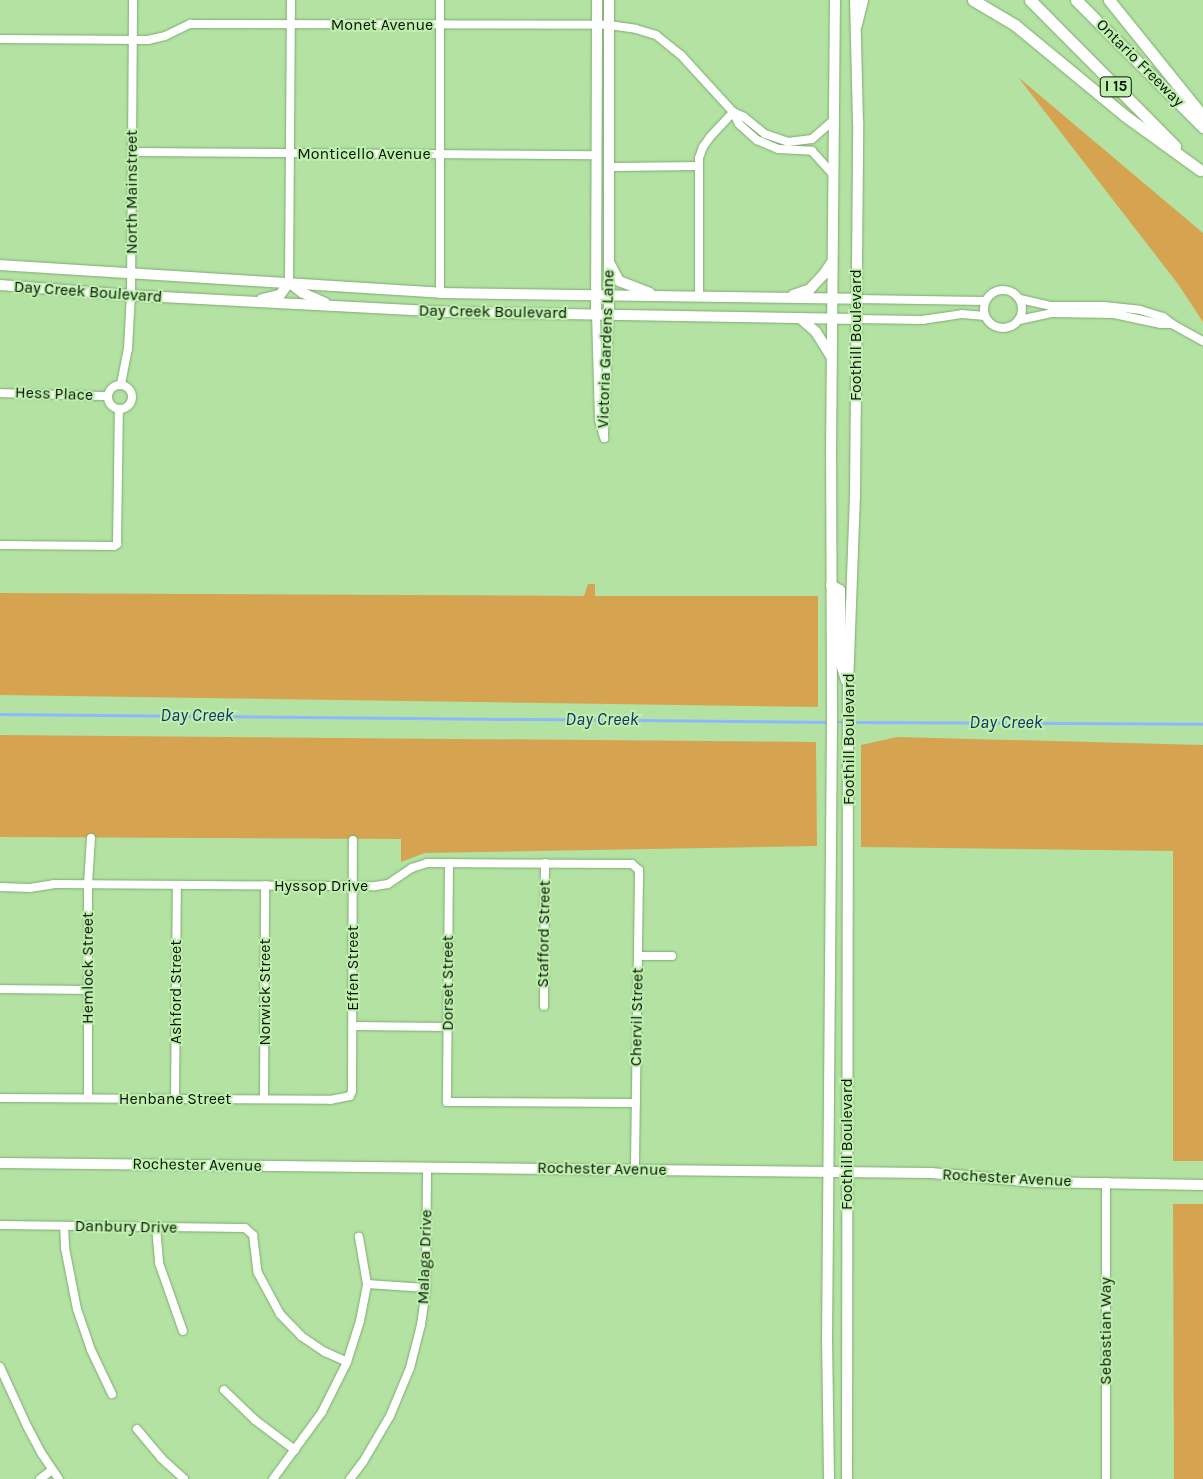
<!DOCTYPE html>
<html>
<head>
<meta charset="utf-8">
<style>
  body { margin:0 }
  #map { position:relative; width:1203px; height:1479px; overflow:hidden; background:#b3e2a3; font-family:Karla,sans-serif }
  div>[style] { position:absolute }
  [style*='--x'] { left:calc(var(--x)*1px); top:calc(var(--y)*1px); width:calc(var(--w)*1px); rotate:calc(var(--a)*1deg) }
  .green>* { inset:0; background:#d6a450 }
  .stream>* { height:2.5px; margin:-1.25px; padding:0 1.25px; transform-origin:1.25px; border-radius:1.25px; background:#8bb9fd }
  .roads { filter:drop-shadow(0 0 1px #7eab6f) drop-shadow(0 0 1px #7eab6f) }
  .minor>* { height:8px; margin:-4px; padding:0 4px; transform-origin:4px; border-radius:4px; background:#fff }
  .minor>.ring { margin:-4px; padding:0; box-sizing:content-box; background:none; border:8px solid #fff; border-radius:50% }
  .major>* { height:10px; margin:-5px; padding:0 5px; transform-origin:5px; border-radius:5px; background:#fff }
  .highway>* { height:11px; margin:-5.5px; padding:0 5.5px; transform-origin:5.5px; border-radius:5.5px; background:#fff }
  span { translate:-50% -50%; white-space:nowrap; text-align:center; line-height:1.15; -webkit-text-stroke:4px #c0efb0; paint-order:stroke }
  .shield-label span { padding:1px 4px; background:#c0efb0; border:1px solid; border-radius:4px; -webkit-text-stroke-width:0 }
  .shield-label { font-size:15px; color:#061602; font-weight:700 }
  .street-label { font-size:16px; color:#061602 }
  .water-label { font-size:18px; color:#103468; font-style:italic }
</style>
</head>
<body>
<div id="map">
  <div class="green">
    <i style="clip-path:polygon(1018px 77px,1203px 233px,1203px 322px,1178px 284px)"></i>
    <i style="clip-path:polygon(588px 584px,595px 584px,595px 596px,818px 596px,818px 707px,0 695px,0 593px,584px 596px)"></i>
    <i style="clip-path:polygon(0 735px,816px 742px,817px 846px,425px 853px,401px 862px,401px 839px,0 837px)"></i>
    <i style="clip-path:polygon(897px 737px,1203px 745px,1203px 1161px,1173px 1161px,1173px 851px,861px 847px,861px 745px)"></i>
    <i style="clip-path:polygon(1173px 1204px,1203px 1204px,1203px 1479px,1174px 1479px)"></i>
  </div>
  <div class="stream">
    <i style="--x:0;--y:714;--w:828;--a:0.55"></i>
    <i style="--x:834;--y:722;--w:12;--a:0"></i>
    <i style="--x:851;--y:722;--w:352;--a:0.3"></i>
  </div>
  <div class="roads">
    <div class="minor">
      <i style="--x:0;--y:39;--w:148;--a:0.4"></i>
      <i style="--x:148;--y:40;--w:17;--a:-13"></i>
      <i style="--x:165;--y:36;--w:28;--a:-26"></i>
      <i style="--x:190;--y:24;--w:419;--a:0.1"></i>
      <i style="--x:609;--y:25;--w:27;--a:8"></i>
      <i style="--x:636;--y:29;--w:21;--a:17"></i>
      <i style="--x:656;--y:35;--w:32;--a:39"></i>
      <i style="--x:681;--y:55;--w:77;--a:47.6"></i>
      <i style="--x:733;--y:112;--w:13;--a:63"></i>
      <i style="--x:739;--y:124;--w:24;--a:42"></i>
      <i style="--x:757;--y:140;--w:23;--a:23"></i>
      <i style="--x:778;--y:149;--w:34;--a:3"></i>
      <i style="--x:812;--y:151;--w:31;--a:48"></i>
      <i style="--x:733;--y:112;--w:12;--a:24"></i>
      <i style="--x:744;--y:117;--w:27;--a:39"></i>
      <i style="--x:765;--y:134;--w:24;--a:19"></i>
      <i style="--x:788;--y:142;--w:24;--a:-7"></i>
      <i style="--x:812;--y:139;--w:28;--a:-41"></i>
      <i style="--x:132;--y:152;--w:464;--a:0.4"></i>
      <i style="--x:609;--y:167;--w:90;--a:-0.6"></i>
      <i style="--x:289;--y:282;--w:282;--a:-89.6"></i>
      <i class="ring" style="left:984px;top:290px;width:30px;height:30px"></i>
      <i style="--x:440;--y:293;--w:293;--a:-90"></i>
      <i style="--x:699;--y:296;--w:138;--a:-90"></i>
      <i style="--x:699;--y:158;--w:12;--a:-70"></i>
      <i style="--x:703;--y:147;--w:12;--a:-55"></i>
      <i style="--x:710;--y:137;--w:34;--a:-47"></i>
      <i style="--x:856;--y:299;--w:129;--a:0.9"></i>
      <i style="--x:1020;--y:299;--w:32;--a:13"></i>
      <i style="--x:1051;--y:306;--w:53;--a:0"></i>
      <i style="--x:1104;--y:306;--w:36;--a:6"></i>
      <i style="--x:1140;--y:310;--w:24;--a:17"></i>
      <i style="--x:1163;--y:317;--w:11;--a:38"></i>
      <i style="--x:1172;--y:324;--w:35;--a:29"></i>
      <i style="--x:596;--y:314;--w:106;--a:88.4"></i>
      <i style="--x:599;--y:420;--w:19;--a:74"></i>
      <i style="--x:856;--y:319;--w:66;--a:0.9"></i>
      <i style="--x:922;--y:320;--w:40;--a:-8.5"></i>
      <i style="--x:962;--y:314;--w:23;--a:5"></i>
      <i style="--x:1019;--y:320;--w:33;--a:-12"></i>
      <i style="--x:1051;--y:313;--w:63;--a:0.9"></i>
      <i style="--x:1114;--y:314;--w:48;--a:12"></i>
      <i style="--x:1161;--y:324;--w:11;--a:0"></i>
      <i style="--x:121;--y:384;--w:36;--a:-79"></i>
      <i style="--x:128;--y:349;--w:55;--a:-86.9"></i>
      <i style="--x:131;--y:294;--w:294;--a:-89.6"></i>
      <i class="ring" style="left:108px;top:385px;width:16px;height:16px"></i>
      <i style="--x:0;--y:393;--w:108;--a:1.6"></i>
      <i style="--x:604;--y:434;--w:120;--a:-87.6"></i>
      <i style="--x:0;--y:545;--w:114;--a:0.5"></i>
      <i style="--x:114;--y:546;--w:4;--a:-34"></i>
      <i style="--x:117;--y:544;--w:135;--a:-89.2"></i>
      <i style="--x:449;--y:863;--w:239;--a:90.5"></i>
      <i style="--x:447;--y:1102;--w:189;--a:0.3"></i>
      <i style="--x:0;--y:887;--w:30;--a:2"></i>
      <i style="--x:30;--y:888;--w:24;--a:-9"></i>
      <i style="--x:54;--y:884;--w:321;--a:0.4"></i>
      <i style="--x:375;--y:886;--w:13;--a:-9"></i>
      <i style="--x:388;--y:884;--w:29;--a:-34"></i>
      <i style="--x:412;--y:868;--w:16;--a:-18"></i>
      <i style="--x:427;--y:863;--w:205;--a:0.3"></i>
      <i style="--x:632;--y:864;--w:9;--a:41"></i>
      <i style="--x:639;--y:870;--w:6;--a:90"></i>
      <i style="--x:639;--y:876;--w:293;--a:90.8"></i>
      <i style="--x:638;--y:956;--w:34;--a:0"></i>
      <i style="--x:0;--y:989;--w:89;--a:0.6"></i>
      <i style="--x:544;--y:1006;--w:143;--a:-89.6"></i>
      <i style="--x:353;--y:1026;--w:95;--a:0.6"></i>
      <i style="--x:0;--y:1098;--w:330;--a:0.3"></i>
      <i style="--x:330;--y:1100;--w:20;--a:-11"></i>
      <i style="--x:350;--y:1096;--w:5;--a:-68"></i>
      <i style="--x:352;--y:1091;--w:251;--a:-89.8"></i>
      <i style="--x:88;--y:1098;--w:214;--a:-90"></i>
      <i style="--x:88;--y:884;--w:46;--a:-86.3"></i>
      <i style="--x:175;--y:1098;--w:213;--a:-89.5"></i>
      <i style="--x:264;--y:1099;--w:214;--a:-89.7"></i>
      <i style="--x:0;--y:1225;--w:245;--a:0.7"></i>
      <i style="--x:245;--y:1228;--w:11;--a:41"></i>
      <i style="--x:253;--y:1235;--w:38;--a:83"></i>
      <i style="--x:258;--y:1273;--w:47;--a:61.8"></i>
      <i style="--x:280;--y:1314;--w:30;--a:46"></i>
      <i style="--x:301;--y:1336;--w:29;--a:34"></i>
      <i style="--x:325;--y:1352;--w:24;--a:24"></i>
      <i style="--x:64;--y:1226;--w:22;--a:87"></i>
      <i style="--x:65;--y:1248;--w:62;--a:78.9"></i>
      <i style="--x:77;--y:1309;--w:43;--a:71.1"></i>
      <i style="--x:91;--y:1350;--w:49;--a:64.5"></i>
      <i style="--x:156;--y:1227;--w:36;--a:85"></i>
      <i style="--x:159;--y:1263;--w:72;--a:70.6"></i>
      <i style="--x:367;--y:1284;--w:59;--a:3.9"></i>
      <i style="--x:0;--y:1367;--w:65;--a:65.4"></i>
      <i style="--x:27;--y:1426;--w:32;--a:62"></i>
      <i style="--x:42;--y:1454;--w:30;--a:56"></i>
      <i style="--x:224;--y:1390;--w:43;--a:44.1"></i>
      <i style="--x:255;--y:1420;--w:50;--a:36.9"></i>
      <i style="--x:137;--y:1429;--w:38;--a:50"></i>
      <i style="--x:161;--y:1458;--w:31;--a:42"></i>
      <i style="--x:40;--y:1479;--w:15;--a:-37"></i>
      <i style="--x:273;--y:1479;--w:83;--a:-53.8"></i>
      <i style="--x:322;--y:1412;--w:56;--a:-63.4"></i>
      <i style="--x:347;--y:1362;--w:43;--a:-72.4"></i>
      <i style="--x:360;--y:1321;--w:38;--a:-79"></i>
      <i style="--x:367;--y:1284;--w:48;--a:-99.7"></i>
      <i style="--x:350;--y:1479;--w:21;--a:-53"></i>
      <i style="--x:363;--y:1462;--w:53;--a:-59.6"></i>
      <i style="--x:390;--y:1416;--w:52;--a:-67.4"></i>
      <i style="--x:410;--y:1368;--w:44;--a:-75.7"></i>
      <i style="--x:421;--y:1325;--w:37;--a:-82"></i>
      <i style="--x:426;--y:1288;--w:121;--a:-89.5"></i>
      <i style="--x:1106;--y:1479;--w:297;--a:-90"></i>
    </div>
    <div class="major">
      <i style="--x:610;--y:264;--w:19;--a:62"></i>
      <i style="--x:619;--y:281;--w:33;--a:21"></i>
      <i style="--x:0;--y:265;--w:441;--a:3.6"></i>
      <i style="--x:440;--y:293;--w:416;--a:0.8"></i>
      <i style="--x:290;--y:283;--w:16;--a:38"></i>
      <i style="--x:303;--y:293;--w:24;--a:24"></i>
      <i style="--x:0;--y:285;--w:143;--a:4.4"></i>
      <i style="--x:143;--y:296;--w:307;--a:3"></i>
      <i style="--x:450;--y:312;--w:406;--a:1"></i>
      <i style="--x:793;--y:295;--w:18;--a:-19"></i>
      <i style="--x:810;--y:289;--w:21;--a:-47"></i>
      <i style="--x:824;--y:274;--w:14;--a:-56"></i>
      <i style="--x:262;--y:299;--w:18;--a:-13"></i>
      <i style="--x:280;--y:295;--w:16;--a:-55"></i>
      <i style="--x:596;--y:314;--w:314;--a:-89.8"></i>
      <i style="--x:609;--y:314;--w:314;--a:-90"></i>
      <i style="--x:800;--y:318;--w:21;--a:41"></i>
      <i style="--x:816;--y:332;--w:28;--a:58"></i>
      <i style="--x:831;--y:585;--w:10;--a:29"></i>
      <i style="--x:840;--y:590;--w:74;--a:89.2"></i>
      <i style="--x:841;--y:664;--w:17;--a:73"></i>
      <i style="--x:0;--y:1163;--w:931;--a:0.62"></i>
      <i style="--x:931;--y:1173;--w:105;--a:4.9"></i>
      <i style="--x:1036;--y:1182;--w:167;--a:1"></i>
      <i style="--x:829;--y:1479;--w:136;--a:-90.8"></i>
      <i style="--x:827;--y:1343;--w:626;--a:-89.54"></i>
      <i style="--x:832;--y:717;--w:263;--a:-90.2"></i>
      <i style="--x:831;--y:454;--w:454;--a:-89.5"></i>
      <i style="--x:847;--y:1479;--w:793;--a:-89.93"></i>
      <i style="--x:848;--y:686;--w:190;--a:-87.9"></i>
      <i style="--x:855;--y:496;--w:374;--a:-89.5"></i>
      <i style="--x:858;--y:122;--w:122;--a:-91.4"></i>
    </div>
    <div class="highway">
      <i style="--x:973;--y:0;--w:49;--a:30.8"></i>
      <i style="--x:1015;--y:25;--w:141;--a:39.5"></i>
      <i style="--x:1124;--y:115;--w:94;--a:35.9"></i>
      <i style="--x:1030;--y:0;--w:206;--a:45.2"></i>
      <i style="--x:1076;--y:0;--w:180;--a:45"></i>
      <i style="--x:1109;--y:0;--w:140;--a:51.1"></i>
      <i style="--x:1197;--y:109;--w:13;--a:61"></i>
      <i style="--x:856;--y:24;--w:25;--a:-76"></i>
    </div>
  </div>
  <div class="shield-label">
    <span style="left:1116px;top:87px">I 15</span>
  </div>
  <div class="street-label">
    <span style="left:382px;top:25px">Monet Avenue</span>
    <span style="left:1140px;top:63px;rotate:45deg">Ontario Freeway</span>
    <span style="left:364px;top:154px">Monticello Avenue</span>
    <span style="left:132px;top:192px;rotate:-90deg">North Mainstreet</span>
    <span style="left:88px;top:292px;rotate:4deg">Day Creek Boulevard</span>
    <span style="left:493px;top:312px;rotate:1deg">Day Creek Boulevard</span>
    <span style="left:856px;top:335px;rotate:-90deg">Foothill Boulevard</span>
    <span style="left:606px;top:349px;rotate:-88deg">Victoria Gardens Lane</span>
    <span style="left:54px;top:394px;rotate:2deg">Hess Place</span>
    <span style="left:849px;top:739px;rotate:-90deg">Foothill Boulevard</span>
    <span style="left:321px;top:886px">Hyssop Drive</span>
    <span style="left:544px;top:934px;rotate:-89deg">Stafford Street</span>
    <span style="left:88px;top:968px;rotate:-90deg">Hemlock Street</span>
    <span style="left:353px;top:968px;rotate:-90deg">Effen Street</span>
    <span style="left:448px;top:983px;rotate:-90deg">Dorset Street</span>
    <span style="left:176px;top:992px;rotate:-90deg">Ashford Street</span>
    <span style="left:265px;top:992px;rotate:-90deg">Norwick Street</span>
    <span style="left:637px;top:1017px;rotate:-89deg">Chervil Street</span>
    <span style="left:175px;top:1099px">Henbane Street</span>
    <span style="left:847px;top:1144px;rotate:-90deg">Foothill Boulevard</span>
    <span style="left:197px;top:1165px;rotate:1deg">Rochester Avenue</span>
    <span style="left:602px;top:1169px;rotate:1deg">Rochester Avenue</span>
    <span style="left:1007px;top:1178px;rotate:3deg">Rochester Avenue</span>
    <span style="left:126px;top:1227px;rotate:1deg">Danbury Drive</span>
    <span style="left:425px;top:1257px;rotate:-88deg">Malaga Drive</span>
    <span style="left:1106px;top:1331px;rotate:-90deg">Sebastian Way</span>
  </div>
  <div class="water-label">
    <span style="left:197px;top:715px">Day Creek</span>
    <span style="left:602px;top:719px">Day Creek</span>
    <span style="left:1006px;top:722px">Day Creek</span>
  </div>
</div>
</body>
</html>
